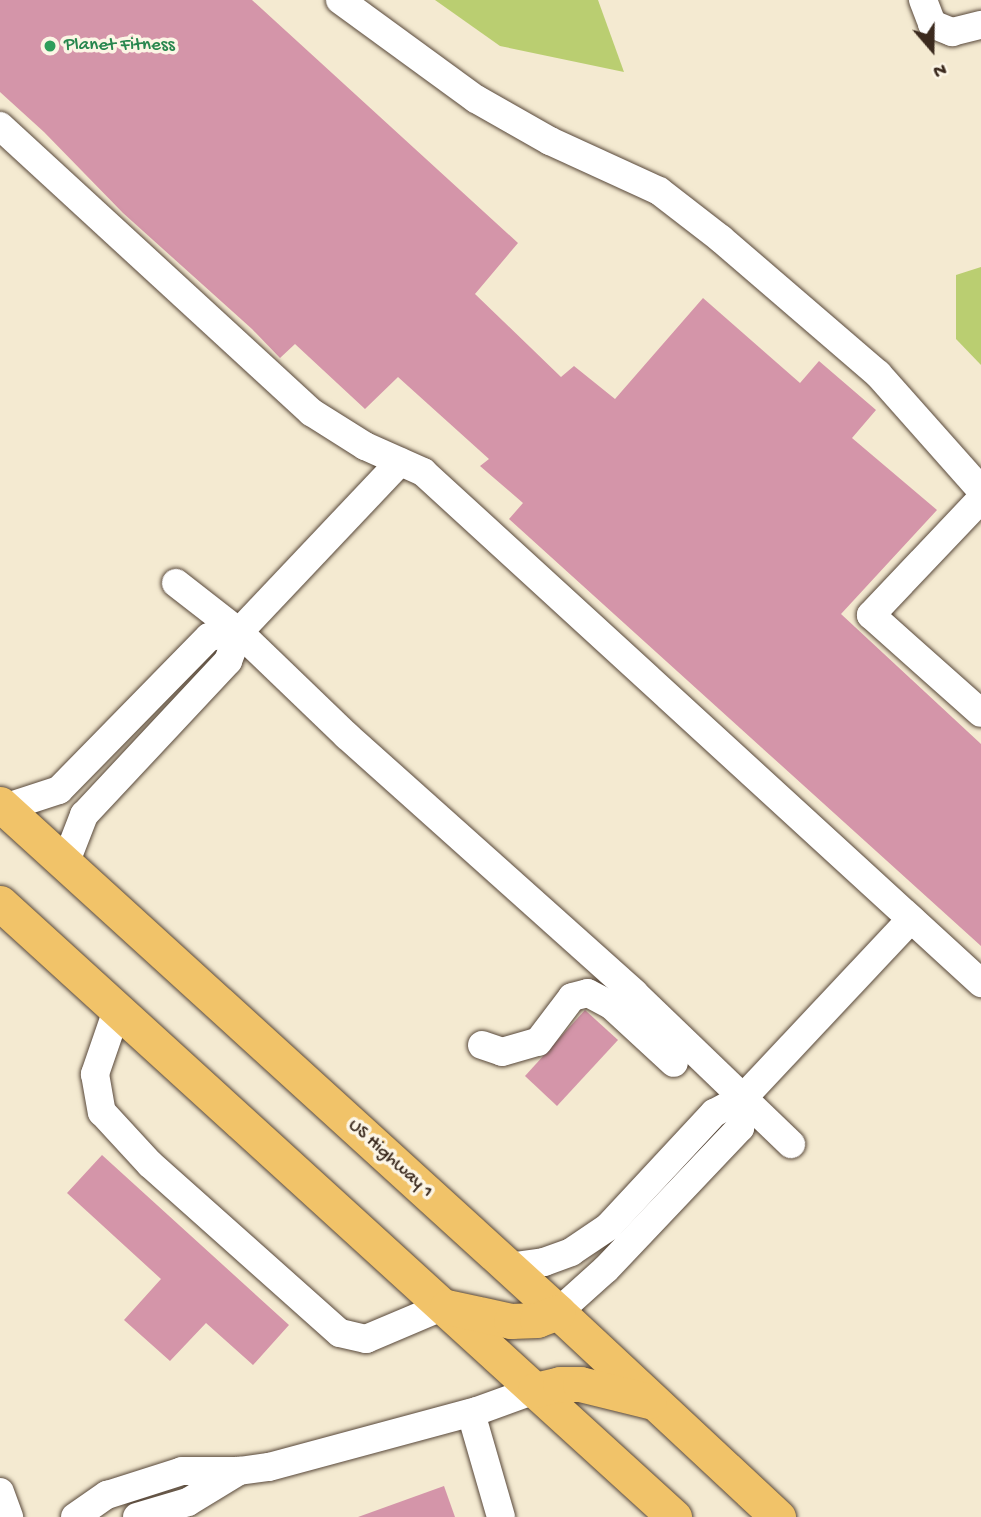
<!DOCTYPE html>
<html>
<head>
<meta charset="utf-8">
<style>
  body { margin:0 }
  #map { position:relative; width:981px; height:1517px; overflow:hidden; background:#f4ead1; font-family:"Gochi Hand",sans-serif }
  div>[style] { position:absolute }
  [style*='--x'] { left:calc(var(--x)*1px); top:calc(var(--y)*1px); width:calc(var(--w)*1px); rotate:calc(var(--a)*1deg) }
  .green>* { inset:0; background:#bace71 }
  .building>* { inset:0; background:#d495a9 }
  .roads { filter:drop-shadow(0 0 2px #574739) drop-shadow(0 0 2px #574739) }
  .minor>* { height:28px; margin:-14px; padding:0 14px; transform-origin:14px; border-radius:14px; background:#fff }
  .major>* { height:35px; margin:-17.5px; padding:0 17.5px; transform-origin:17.5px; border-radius:17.5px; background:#f1c369 }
  .dots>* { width:19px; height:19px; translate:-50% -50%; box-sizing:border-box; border:4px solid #fcf5e5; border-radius:50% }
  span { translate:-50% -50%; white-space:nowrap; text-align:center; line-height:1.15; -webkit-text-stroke:7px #fcf5e5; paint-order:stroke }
  .leisure-label { font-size:19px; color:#27864d }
  .left { translate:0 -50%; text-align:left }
  .street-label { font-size:19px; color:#3b2a1e }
  .north { position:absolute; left:897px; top:14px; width:70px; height:70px; -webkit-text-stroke:5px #fcf5e5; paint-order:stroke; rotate:160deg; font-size:19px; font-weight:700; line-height:28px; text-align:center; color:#3b2a1e }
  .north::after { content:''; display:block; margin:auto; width:24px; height:32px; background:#3b2a1e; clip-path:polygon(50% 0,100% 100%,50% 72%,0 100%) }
</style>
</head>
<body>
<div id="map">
  <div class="green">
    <i style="clip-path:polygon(435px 0,598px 0,624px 72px,500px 46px)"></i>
    <i style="clip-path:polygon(981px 267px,981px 365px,956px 339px,956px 275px)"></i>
  </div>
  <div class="building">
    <i style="clip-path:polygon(0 0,252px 0,518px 243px,475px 294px,561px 377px,574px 366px,615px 399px,703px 298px,800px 383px,819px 361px,876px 410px,852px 438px,937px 510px,841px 614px,981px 744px,981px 946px,509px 519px,523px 503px,480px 466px,489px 459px,398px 377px,365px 409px,295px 344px,280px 358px,252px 329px,123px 213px,44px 132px,0 92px)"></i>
    <i style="clip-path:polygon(585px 1010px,618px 1040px,557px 1106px,525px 1076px)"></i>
    <i style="clip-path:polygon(102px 1155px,289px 1325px,253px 1365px,206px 1323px,170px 1361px,124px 1320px,161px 1279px,67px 1193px)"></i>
    <i style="clip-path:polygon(444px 1486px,455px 1517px,358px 1517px)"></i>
  </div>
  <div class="roads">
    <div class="minor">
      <i style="--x:340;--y:0;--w:168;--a:36.1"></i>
      <i style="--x:476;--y:99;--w:85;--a:29.6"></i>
      <i style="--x:550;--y:141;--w:120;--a:24.6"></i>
      <i style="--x:659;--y:191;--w:78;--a:37.7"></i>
      <i style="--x:721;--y:239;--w:207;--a:40.7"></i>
      <i style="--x:878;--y:374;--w:155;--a:48.4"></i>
      <i style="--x:923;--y:0;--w:26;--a:69"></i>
      <i style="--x:932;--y:24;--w:22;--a:22"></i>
      <i style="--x:952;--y:32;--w:30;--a:-14"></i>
      <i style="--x:0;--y:126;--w:423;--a:42.6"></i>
      <i style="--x:311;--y:412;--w:64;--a:32.2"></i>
      <i style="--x:365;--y:446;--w:64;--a:24.1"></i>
      <i style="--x:423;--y:472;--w:757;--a:42.48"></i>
      <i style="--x:981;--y:499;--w:160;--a:133.5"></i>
      <i style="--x:871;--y:615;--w:147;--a:41.7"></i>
      <i style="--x:176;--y:583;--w:80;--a:37.9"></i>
      <i style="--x:239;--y:632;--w:150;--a:43.9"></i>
      <i style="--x:347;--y:736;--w:385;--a:41.8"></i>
      <i style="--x:634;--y:993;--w:218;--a:43.9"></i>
      <i style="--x:4;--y:808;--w:58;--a:-18.1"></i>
      <i style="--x:59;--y:790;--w:214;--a:-45.6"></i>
      <i style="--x:209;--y:637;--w:30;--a:-9"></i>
      <i style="--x:65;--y:864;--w:53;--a:-68.8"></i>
      <i style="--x:84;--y:815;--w:211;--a:-46.9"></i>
      <i style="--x:228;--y:661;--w:31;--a:-69"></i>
      <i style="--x:239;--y:632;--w:234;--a:-46.6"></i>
      <i style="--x:117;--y:1010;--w:68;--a:109"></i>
      <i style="--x:95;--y:1074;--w:39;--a:80"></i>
      <i style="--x:102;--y:1112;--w:71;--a:47.3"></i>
      <i style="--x:150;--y:1164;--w:254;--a:41.7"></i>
      <i style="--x:340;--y:1333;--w:27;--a:13"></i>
      <i style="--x:366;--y:1339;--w:85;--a:-22.9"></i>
      <i style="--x:482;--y:1045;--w:21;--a:19"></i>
      <i style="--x:502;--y:1052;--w:37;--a:-16"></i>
      <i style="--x:538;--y:1042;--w:56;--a:-52.9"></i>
      <i style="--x:572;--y:997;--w:16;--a:-14"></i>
      <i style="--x:588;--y:993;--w:27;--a:28"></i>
      <i style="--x:612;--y:1006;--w:84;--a:42.6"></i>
      <i style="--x:508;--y:1267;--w:36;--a:-8"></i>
      <i style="--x:544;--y:1262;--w:29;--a:-20"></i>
      <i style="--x:571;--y:1252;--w:45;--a:-34"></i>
      <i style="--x:608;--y:1227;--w:156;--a:-47.1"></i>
      <i style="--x:714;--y:1113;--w:34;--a:-28"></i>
      <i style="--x:744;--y:1097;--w:244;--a:-46.8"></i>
      <i style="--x:558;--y:1312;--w:64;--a:-41.9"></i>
      <i style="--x:606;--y:1269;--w:195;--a:-46.5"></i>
      <i style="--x:740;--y:1128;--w:31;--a:-83"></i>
      <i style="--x:471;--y:1413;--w:108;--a:73.9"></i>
      <i style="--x:0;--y:1492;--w:27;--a:70"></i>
      <i style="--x:75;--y:1517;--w:39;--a:-35"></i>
      <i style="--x:107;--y:1495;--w:79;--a:-17.7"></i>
      <i style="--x:182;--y:1471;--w:57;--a:0"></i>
      <i style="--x:239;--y:1471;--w:30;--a:-8"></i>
      <i style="--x:269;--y:1467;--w:215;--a:-15.1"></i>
      <i style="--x:477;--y:1411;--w:62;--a:-19.9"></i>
      <i style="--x:137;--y:1517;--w:53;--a:-16.4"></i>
      <i style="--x:188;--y:1502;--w:60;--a:-31.3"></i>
    </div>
    <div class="major">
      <i style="--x:0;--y:804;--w:755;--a:42.31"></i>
      <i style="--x:558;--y:1312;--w:301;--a:43"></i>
      <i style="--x:0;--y:903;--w:912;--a:42.33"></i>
      <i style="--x:447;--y:1307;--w:66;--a:12.3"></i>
      <i style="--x:511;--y:1321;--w:26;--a:-2"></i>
      <i style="--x:537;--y:1320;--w:22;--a:-21"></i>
      <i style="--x:535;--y:1390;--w:26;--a:-13"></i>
      <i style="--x:560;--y:1384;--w:20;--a:0"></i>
      <i style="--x:580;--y:1384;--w:71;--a:13.8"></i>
    </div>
  </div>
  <div class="dots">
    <i style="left:50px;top:46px;background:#2e9e5b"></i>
  </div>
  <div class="leisure-label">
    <span class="left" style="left:64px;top:46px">Planet Fitness</span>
  </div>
  <div class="street-label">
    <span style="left:390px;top:1159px;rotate:42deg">US Highway 1</span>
  </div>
  <div class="north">N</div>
</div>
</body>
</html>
